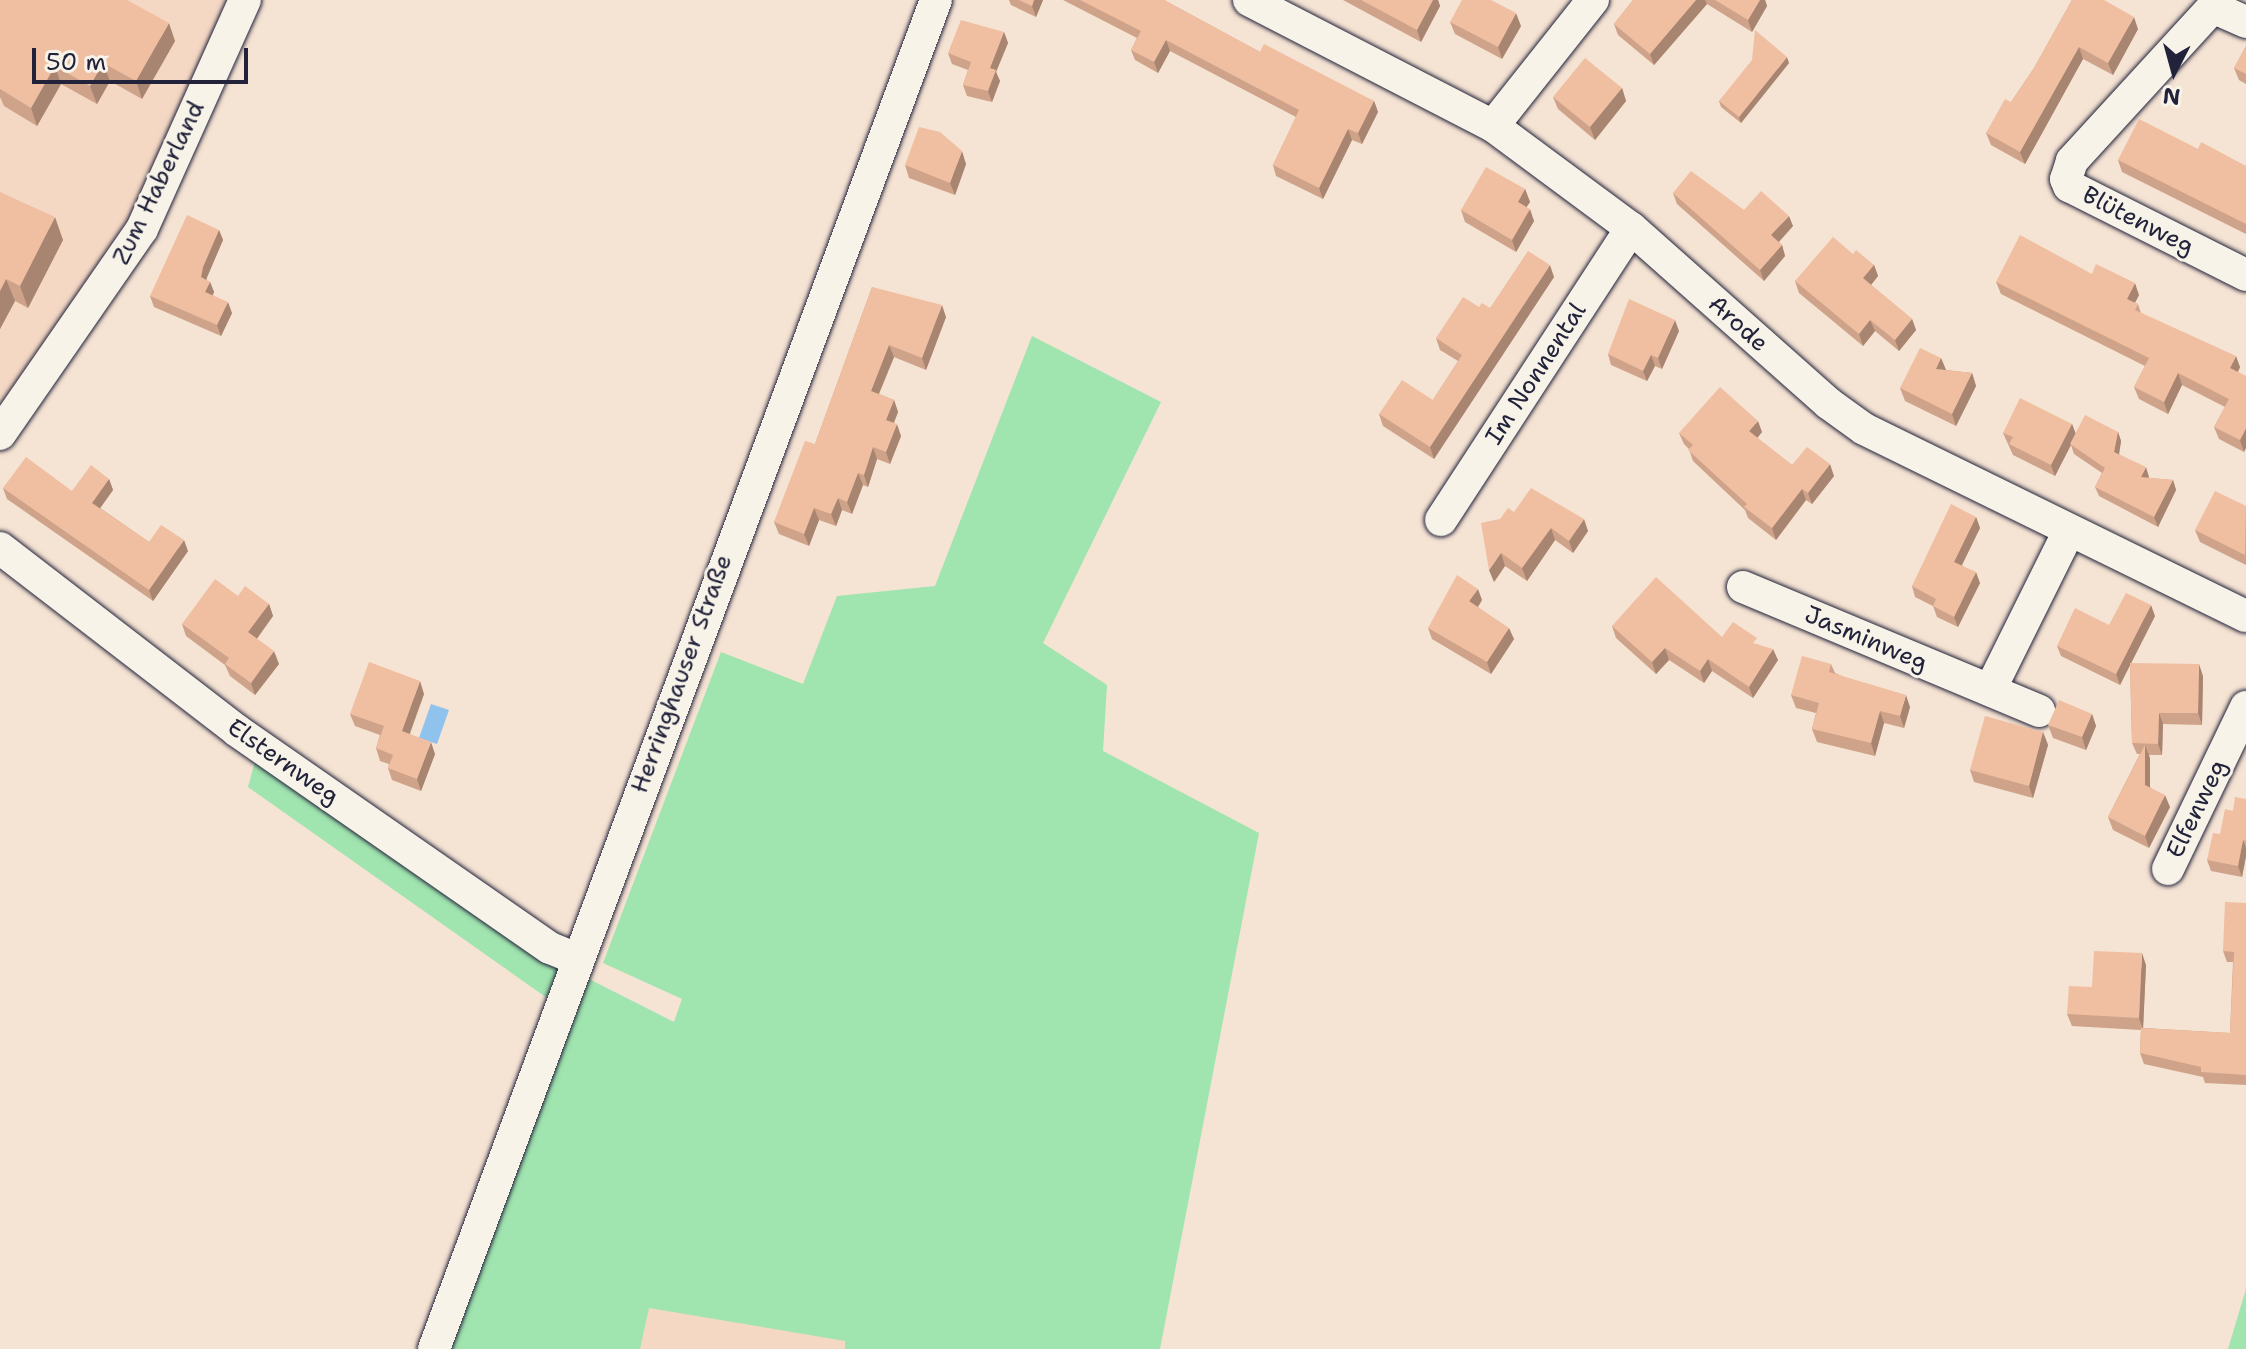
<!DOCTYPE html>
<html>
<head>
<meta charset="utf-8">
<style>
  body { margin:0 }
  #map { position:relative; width:2246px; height:1349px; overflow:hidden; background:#f5e3d3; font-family:"Shantell Sans",sans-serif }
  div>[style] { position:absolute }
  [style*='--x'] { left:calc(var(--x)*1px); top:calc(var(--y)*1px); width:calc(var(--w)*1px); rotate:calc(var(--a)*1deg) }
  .built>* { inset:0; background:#f4d8c4 }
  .green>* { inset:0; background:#a0e4af }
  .water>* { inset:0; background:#8fc2ec }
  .roads { filter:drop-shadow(0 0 2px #22223b) drop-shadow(0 0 2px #22223b) }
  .minor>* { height:32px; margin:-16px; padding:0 16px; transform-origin:16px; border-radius:16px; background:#f7f3e8 }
  .wall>* { inset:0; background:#cea38a }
  .shaded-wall>* { inset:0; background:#a88571 }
  .building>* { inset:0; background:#f0bea1 }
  span { translate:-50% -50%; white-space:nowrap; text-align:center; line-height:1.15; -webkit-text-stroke:6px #f7f3e8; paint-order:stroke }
  .street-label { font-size:24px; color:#22223b }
  .north { position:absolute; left:2134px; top:32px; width:80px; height:80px; -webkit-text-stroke:6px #f7f3e8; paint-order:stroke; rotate:186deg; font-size:22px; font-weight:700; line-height:32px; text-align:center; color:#22223b }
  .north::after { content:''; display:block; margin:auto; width:28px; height:36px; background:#22223b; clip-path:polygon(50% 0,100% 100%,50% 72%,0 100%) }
  .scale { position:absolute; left:32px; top:48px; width:216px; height:36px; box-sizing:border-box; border:4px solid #22223b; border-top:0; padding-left:10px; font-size:24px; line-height:28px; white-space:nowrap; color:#22223b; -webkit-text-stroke:6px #f7f3e8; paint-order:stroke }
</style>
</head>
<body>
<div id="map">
  <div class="built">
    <i style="clip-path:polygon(0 0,234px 0,115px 253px,0 413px)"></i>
    <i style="clip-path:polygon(649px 1307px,846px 1341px,845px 1349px,640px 1349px)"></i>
  </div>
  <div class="green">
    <i style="clip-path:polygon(1032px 336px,1161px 402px,1043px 643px,1107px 685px,1103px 751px,1259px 833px,1160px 1349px,845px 1349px,845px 1341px,649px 1308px,640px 1349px,451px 1349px,587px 978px,674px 1022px,682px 999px,603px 963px,721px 652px,803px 684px,837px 596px,935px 586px)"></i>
    <i style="clip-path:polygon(257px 754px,558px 963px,560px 976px,550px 1000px,248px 787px)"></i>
    <i style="clip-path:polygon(2246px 1289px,2246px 1349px,2228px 1349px)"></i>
  </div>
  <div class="water">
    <i style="clip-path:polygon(431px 704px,449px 710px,437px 744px,419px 738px)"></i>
  </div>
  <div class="roads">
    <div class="minor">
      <i style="--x:1249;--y:0;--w:275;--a:27.3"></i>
      <i style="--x:1493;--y:126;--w:172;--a:36.5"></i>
      <i style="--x:1631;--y:228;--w:264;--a:41.6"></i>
      <i style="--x:1828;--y:403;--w:44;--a:35.8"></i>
      <i style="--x:1864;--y:429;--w:425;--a:26.1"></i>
      <i style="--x:2246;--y:22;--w:36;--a:-156"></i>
      <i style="--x:2213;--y:7;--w:209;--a:132.5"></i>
      <i style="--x:2072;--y:161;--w:19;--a:108"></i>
      <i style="--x:2066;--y:179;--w:8;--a:67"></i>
      <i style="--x:2069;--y:186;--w:198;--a:26.7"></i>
      <i style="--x:1493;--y:126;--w:161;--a:-51.6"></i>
      <i style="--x:0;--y:434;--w:249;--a:-55.3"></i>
      <i style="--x:142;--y:229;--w:251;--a:-65.8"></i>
      <i style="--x:1441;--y:520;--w:348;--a:-56.9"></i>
      <i style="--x:0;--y:548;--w:298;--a:37.6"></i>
      <i style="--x:236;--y:730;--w:382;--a:34.8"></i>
      <i style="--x:550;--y:948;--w:29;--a:22"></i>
      <i style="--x:1743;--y:587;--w:321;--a:22.7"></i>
      <i style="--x:1990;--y:690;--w:175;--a:-63.6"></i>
      <i style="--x:2168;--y:869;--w:180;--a:-64.3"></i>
      <i style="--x:434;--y:1349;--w:1439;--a:-69.59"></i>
    </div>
  </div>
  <div class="wall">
    <i style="clip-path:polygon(0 0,175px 41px,142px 99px,110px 81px,97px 104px,61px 84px,37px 126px,4px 106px,0 97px)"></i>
    <i style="clip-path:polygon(1009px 0,1043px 0,1036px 17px,1011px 5px)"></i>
    <i style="clip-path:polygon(1063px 0,1164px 0,1260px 52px,1374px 101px,1378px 112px,1362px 144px,1352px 140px,1323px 199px,1276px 176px,1273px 165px,1296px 117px,1170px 51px,1158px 73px,1135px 60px,1131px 50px,1137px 38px)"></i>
    <i style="clip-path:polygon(1343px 0,1438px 0,1440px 6px,1421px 42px)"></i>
    <i style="clip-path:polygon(1633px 0,1765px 0,1767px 6px,1752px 32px,1707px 4px,1654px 65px,1618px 35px,1614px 24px)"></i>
    <i style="clip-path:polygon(2072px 0,2138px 29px,2113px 75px,2083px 59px,2025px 164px,1991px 145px,1986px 133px,2011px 102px,2034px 68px)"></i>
    <i style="clip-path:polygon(1450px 22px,1521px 26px,1502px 59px,1455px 34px)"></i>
    <i style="clip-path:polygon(1004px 32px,1008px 43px,996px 72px,1000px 81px,992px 102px,967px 96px,963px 85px,968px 70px,952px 64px,948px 53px)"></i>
    <i style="clip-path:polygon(2246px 46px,2246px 84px,2239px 80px,2234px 68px)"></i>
    <i style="clip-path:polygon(1789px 63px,1741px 123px,1721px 107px,1719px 101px)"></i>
    <i style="clip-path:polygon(1622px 88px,1626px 101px,1595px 140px,1558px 109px,1553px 97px)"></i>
    <i style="clip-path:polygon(2198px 149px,2246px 166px,2246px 234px,2122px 172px,2118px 160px)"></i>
    <i style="clip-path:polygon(966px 164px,955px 195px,909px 178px,905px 165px)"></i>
    <i style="clip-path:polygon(1525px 189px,1530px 202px,1526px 207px,1534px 221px,1516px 252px,1465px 222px,1461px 210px)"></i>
    <i style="clip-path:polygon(0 192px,63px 240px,28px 308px,15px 301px,0 329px)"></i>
    <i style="clip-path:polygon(1673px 193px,1744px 210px,1793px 226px,1779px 242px,1782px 245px,1785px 256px,1764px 281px,1677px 204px)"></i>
    <i style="clip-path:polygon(219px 230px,223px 240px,206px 280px,210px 282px,214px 292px,213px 295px,232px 313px,221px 336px,154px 307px,150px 296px)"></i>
    <i style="clip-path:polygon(1853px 254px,1874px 265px,1878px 276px,1871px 285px,1912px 319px,1916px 330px,1899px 351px,1875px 331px,1863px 346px,1799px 293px,1795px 281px)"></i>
    <i style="clip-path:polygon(2092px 274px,2139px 295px,2135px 303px,2138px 304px,2141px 313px,2240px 367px,2238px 372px,2244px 452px,2219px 439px,2214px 427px,2225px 407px,2182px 385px,2168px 414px,2139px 399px,2134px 387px,2145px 366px,2001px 294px,1996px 282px)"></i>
    <i style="clip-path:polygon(1554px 277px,1434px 459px,1383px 426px,1379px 414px,1433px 400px,1458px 361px,1440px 350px,1436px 338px,1479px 307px,1490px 308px)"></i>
    <i style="clip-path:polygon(872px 287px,946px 317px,926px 370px,894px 357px,879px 394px,894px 400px,898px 412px,894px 423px,901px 436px,890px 464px,877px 459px,868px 487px,863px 485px,852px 514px,842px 510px,836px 526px,819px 520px,809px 546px,779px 534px,774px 522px,815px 444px)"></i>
    <i style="clip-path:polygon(1679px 331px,1662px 369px,1655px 366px,1647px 381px,1611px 365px,1608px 354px)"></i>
    <i style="clip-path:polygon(1941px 358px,1946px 370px,1972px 373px,1976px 386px,1956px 426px,1905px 401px,1900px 388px)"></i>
    <i style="clip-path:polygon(2072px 424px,2076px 434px,2118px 432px,2121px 441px,2119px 454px,2149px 478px,2173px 480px,2176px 490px,2158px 527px,2099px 496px,2095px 487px,2102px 473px,2074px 454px,2071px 445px,2055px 476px,2013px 455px,2003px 433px)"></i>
    <i style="clip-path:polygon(1762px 432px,1757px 438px,1792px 465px,1834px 476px,1812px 504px,1806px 500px,1776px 540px,1748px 518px,1745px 510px,1693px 461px,1689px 449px,1684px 444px,1679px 433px)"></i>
    <i style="clip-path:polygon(109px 479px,113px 490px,100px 508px,149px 542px,188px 551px,153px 601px,7px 499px,3px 488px,72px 491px)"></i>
    <i style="clip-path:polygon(2246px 506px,2246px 565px,2200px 542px,2195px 530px)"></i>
    <i style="clip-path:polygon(1514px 512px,1588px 531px,1573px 553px,1555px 540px,1527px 581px,1505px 566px,1494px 582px,1500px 519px)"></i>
    <i style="clip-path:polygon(1976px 517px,1980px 528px,1962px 565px,1980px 583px,1958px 627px,1937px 617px,1933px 606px,1915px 597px,1912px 586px)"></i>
    <i style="clip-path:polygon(238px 596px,269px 604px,273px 616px,257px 639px,279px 664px,255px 695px,230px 676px,225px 665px,186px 636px,182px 624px)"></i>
    <i style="clip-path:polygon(1482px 600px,1478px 607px,1514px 639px,1491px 674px,1432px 639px,1428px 628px)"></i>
    <i style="clip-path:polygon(2155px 616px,2131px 663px,2203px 676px,2202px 725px,2163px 724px,2162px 755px,2149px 755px,2150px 787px,2170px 807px,2149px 848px,2113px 830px,2108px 817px,2140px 754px,2137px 754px,2132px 743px,2130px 665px,2120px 685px,2061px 656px,2057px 646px,2109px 625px)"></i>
    <i style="clip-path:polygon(1612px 626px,1722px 637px,1759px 645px,1778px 660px,1753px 698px,1712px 671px,1704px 683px,1669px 660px,1656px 674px,1616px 638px)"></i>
    <i style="clip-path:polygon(1831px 664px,1835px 673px,1910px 707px,1904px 728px,1884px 723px,1875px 756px,1817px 742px,1812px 729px,1816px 713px,1796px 708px,1791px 695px)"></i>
    <i style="clip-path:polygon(424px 694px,410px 734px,435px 754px,421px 791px,392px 780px,388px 768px,389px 764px,380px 761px,376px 748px,380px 735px,355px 726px,350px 714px)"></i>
    <i style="clip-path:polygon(2092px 714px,2096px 726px,2086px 750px,2053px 738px,2048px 725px)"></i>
    <i style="clip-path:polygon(2043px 732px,2048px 745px,2033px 798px,1974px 782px,1970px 770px)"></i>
    <i style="clip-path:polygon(2246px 799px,2246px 856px,2242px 877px,2211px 871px,2207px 860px,2233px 811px)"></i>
    <i style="clip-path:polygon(2246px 903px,2246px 1085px,2205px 1083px,2203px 1077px,2144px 1064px,2140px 1053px,2141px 1030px,2072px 1026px,2067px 1014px,2146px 965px,2143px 1028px,2230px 1033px,2233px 962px,2227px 962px,2223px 951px)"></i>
  </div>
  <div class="shaded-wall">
    <i style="clip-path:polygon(1034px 0,1043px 0,1036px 17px,1032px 6px)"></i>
    <i style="clip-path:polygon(1433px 0,1438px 0,1440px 6px,1421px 42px,1417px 30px)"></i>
    <i style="clip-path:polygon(1696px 0,1705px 0,1707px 4px,1654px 65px,1650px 54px)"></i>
    <i style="clip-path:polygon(1760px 0,1765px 0,1767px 6px,1752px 32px,1748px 20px)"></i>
    <i style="clip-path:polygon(1516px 13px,1521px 26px,1502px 59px,1498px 47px)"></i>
    <i style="clip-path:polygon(2134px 17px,2138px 29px,2113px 75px,2108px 63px)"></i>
    <i style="clip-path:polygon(169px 23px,175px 41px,142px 99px,136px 81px)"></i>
    <i style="clip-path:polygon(1004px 32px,1008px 43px,996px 72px,1000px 81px,992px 102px,988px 91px,990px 68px)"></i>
    <i style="clip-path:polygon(1166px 40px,1170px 51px,1158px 73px,1154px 62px)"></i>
    <i style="clip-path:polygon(2079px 47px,2083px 59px,2025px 164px,2020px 152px)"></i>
    <i style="clip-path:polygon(1787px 57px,1789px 63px,1741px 123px,1739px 117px)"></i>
    <i style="clip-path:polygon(103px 63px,110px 81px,97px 104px,90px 86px)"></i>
    <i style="clip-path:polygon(55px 66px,61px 84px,37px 126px,31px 108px)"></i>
    <i style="clip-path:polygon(1622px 88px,1626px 101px,1595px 140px,1590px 127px)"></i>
    <i style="clip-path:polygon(1374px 101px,1378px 112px,1362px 144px,1358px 133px)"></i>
    <i style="clip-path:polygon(1348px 129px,1352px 140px,1323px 199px,1319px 188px)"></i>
    <i style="clip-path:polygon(962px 151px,966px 164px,955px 195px,950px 183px)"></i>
    <i style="clip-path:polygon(1525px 189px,1530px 202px,1522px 214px,1518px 202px)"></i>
    <i style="clip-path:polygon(1530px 209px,1534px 221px,1516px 252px,1512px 240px)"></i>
    <i style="clip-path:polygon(1789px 216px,1793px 226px,1775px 246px,1771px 235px)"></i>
    <i style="clip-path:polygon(55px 217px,63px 240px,28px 308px,20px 286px)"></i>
    <i style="clip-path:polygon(219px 230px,223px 240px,207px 277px,205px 288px,201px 277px,203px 267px)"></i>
    <i style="clip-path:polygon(1782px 245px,1785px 256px,1764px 281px,1760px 270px)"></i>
    <i style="clip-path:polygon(1550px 265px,1554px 277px,1434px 459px,1430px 447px)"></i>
    <i style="clip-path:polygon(1874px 265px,1878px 276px,1867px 290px,1863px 278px)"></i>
    <i style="clip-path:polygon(6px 279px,15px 301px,0 329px,0 291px)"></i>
    <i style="clip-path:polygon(210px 282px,214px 292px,209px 302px,205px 292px)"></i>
    <i style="clip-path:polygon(2135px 283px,2139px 295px,2131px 310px,2127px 299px)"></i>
    <i style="clip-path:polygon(228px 302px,232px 313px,221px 336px,217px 325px)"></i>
    <i style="clip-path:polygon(942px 305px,946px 317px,926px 370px,922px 358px)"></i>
    <i style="clip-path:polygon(1912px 319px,1916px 330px,1899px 351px,1895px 340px)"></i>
    <i style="clip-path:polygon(1675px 320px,1679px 331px,1662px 369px,1658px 358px)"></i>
    <i style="clip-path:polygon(1870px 320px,1875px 331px,1863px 346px,1859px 334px)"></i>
    <i style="clip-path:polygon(889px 345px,894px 357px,875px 403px,871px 391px)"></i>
    <i style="clip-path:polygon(1651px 355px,1655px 366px,1647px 381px,1643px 371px)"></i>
    <i style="clip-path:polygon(2236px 356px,2240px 367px,2234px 380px,2230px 368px)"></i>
    <i style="clip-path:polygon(1941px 358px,1946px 370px,1936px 369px)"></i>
    <i style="clip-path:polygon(1972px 373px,1976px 386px,1956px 426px,1952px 414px)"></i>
    <i style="clip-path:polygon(2178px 373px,2182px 385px,2168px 414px,2164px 402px)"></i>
    <i style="clip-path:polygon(894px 400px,898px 412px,890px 432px,886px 420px)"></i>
    <i style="clip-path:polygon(1758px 421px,1762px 432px,1753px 443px,1749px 431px)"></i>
    <i style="clip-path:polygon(897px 424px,901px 436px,890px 464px,886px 452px)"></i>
    <i style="clip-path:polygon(2072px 424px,2076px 435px,2055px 476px,2051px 465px)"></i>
    <i style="clip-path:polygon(2246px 428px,2246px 448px,2244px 452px,2240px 440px)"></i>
    <i style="clip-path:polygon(2118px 432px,2121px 441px,2118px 461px,2114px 452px)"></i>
    <i style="clip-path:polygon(873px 447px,877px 459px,868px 487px,864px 475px)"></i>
    <i style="clip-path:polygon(1830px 464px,1834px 476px,1812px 504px,1808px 493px)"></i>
    <i style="clip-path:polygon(2146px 467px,2149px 477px,2144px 487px,2141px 477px)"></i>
    <i style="clip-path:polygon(858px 473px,863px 485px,852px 514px,847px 502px)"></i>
    <i style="clip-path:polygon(109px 479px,113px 490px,96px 514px,92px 503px)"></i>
    <i style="clip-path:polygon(2173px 480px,2176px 490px,2158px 527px,2154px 517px)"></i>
    <i style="clip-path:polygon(1802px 489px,1806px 500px,1776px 540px,1772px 528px)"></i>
    <i style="clip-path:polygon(838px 498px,842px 510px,836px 526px,831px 514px)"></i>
    <i style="clip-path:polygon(814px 508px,819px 520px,809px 546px,804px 534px)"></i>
    <i style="clip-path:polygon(1976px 517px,1980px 528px,1958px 573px,1954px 562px)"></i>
    <i style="clip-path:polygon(1584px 519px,1588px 531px,1573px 553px,1569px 541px)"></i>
    <i style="clip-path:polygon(1551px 528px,1555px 540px,1527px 581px,1522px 568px)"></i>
    <i style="clip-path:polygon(184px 540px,188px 551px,153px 601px,149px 590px)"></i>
    <i style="clip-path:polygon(1501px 553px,1505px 566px,1494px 582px,1489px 570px)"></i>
    <i style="clip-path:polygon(1976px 572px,1980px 583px,1958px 627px,1954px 617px)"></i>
    <i style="clip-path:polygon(1478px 589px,1482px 600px,1474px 613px,1469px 601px)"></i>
    <i style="clip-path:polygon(269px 604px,273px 616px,252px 645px,248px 632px)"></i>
    <i style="clip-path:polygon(2151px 605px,2155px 616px,2120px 685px,2116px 674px)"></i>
    <i style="clip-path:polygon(1509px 628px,1514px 639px,1491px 674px,1487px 662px)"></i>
    <i style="clip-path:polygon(1665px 648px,1669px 660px,1656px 674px,1652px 662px)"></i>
    <i style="clip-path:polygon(1773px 649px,1778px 660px,1753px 698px,1749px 687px)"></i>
    <i style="clip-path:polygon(274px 651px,279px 664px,255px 695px,251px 683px)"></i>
    <i style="clip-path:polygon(1708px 659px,1712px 671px,1704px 683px,1700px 671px)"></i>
    <i style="clip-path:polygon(2199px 664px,2203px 676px,2202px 725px,2198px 713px)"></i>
    <i style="clip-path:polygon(420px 681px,424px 694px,406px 743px,402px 731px)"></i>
    <i style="clip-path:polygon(1906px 695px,1910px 707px,1904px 728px,1900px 716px)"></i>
    <i style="clip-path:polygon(1880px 711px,1884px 723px,1875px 756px,1871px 743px)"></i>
    <i style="clip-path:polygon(2159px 713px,2163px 724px,2162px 755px,2158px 744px)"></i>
    <i style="clip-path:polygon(2092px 714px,2096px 726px,2086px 750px,2082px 737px)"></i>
    <i style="clip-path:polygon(2043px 732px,2048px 745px,2033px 798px,2029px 786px)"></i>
    <i style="clip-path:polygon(431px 742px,435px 754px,421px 791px,417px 779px)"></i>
    <i style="clip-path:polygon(2145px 745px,2150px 758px,2150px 798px,2145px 785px)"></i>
    <i style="clip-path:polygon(2165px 795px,2170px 807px,2149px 848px,2145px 836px)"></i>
    <i style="clip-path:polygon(2243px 840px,2246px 848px,2246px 856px,2242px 877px,2238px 866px)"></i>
    <i style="clip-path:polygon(2142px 953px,2146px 965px,2143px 1030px,2139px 1018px)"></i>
  </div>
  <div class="building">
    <i style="clip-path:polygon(0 0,127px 0,169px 23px,136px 81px,103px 63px,90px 86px,55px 66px,31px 108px,0 89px)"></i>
    <i style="clip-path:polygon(1019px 0,1034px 0,1032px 6px)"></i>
    <i style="clip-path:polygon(1080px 0,1164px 0,1260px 52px,1264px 44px,1374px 101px,1358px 133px,1348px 129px,1319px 188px,1273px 165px,1299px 110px,1166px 40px,1154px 62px,1131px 50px,1141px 31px)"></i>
    <i style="clip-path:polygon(1361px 0,1433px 0,1417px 30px)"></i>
    <i style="clip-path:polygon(1462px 0,1491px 0,1516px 13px,1498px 47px,1450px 22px)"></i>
    <i style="clip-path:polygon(1633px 0,1696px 0,1650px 54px,1614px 24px)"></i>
    <i style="clip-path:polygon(1715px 0,1760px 0,1748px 20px)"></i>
    <i style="clip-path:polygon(2072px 0,2104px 0,2134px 17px,2108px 63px,2079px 47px,2020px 152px,1986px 133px,2005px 99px,2011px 102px,2034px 68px)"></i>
    <i style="clip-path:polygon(961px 20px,1004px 32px,990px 68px,996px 70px,988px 91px,963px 85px,971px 62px,948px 53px)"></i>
    <i style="clip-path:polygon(1755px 30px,1787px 57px,1739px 117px,1719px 101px,1752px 60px)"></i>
    <i style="clip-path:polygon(2246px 46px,2246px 74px,2234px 68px)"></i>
    <i style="clip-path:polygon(1585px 58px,1622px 88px,1590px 127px,1553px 97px)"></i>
    <i style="clip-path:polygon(2139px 119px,2198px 149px,2201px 142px,2246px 166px,2246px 224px,2118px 160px)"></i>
    <i style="clip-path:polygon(919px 127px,940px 132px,962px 151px,950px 183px,905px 165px)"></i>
    <i style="clip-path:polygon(1486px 167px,1525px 189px,1518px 202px,1530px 209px,1512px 240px,1461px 210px)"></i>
    <i style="clip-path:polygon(1691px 171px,1744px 210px,1761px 191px,1789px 216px,1771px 235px,1782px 245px,1760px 270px,1673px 193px)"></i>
    <i style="clip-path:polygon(0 192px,55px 217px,20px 286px,6px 279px,0 291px)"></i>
    <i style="clip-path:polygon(187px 215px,219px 230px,203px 267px,201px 277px,210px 282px,205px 292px,228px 302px,217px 325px,150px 296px)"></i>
    <i style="clip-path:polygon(2020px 235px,2092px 274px,2096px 264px,2135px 283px,2127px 299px,2138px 304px,2135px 310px,2236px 356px,2230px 368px,2246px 376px,2246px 428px,2240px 440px,2214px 427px,2229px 399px,2178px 373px,2164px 402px,2134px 387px,2149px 358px,1996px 282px)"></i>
    <i style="clip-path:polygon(1833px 237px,1853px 254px,1856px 250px,1874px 265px,1863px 278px,1912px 319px,1895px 340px,1870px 320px,1859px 334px,1795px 281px)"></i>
    <i style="clip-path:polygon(1528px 251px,1550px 265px,1430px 447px,1379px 414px,1402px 380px,1433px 400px,1462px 355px,1436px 338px,1463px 297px,1479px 307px,1482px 303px,1490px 308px)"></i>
    <i style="clip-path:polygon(872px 287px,942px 305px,922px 358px,889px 345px,871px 391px,894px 400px,886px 420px,897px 424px,886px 452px,873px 447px,864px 475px,858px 473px,847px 502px,838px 498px,831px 514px,814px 508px,804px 534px,774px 522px,805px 441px,815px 444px)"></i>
    <i style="clip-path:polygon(1629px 299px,1675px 320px,1658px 358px,1651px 355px,1643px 371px,1608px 354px)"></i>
    <i style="clip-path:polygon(1920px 348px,1941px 358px,1936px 369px,1972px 373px,1952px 414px,1900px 388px)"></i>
    <i style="clip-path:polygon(1720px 387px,1758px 421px,1749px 431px,1792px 465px,1807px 447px,1830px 464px,1808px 493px,1802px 489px,1772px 528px,1744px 507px,1747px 504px,1688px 450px,1693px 445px,1679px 433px)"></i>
    <i style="clip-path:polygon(2020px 398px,2072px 424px,2051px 465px,2009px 444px,2013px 437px,2003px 433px)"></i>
    <i style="clip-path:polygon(2085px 415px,2118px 432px,2114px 452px,2146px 467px,2141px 477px,2173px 480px,2154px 517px,2095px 487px,2105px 468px,2070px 444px)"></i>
    <i style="clip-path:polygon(26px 457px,72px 491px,91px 465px,109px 479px,92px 503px,149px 542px,161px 525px,184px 540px,149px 590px,3px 488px)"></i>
    <i style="clip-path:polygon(1531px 488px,1584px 519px,1569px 541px,1551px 528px,1522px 568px,1501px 553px,1489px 570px,1481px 523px,1500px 519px,1508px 508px,1514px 512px)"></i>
    <i style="clip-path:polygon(2215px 491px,2246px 506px,2245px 555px,2195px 530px)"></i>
    <i style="clip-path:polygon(1951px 504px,1976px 517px,1954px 562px,1976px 572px,1954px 617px,1933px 606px,1936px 599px,1912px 586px)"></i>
    <i style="clip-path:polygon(1457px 575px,1478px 589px,1469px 601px,1509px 628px,1487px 662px,1428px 628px)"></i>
    <i style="clip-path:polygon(1656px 577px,1722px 637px,1733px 622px,1757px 638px,1753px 643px,1773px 649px,1749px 687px,1708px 659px,1700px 671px,1665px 648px,1652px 662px,1612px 626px)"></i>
    <i style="clip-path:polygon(215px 579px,238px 596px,245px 586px,269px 604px,248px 632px,274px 651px,251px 683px,225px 664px,229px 658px,182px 624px)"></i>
    <i style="clip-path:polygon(2126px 593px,2151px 605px,2116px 674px,2057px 646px,2075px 608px,2109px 625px)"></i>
    <i style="clip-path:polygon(1802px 656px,1831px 664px,1829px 672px,1906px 695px,1900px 716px,1880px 711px,1871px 743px,1812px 729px,1819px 703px,1791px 695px)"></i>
    <i style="clip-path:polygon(369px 662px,420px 681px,402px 731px,431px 742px,417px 779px,388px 768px,393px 755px,376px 748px,384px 726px,350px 714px)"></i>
    <i style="clip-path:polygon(2130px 663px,2199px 664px,2198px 713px,2159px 713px,2158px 744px,2132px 743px)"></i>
    <i style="clip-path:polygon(2059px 700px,2092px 714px,2082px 737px,2048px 725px)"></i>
    <i style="clip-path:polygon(1985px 716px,2043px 732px,2029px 786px,1970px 770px)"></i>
    <i style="clip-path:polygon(2145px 745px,2145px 785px,2165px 795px,2145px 836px,2108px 817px)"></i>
    <i style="clip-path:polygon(2235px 797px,2246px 799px,2246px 841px,2243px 840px,2238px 866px,2207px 860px,2213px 833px,2220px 834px,2225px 809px,2233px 811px)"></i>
    <i style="clip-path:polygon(2225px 902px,2246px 903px,2246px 1075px,2201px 1072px,2201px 1067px,2140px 1053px,2141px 1028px,2230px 1033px,2234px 952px,2223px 951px)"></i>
    <i style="clip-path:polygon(2094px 951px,2142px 953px,2139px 1018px,2067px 1014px,2069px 986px,2092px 987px)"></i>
  </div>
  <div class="street-label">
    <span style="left:159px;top:183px;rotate:-64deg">Zum Haberland</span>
    <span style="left:2138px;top:221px;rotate:27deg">Blütenweg</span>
    <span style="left:1738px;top:324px;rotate:42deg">Arode</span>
    <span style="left:1536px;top:374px;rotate:-57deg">Im Nonnental</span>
    <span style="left:1866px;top:639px;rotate:23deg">Jasminweg</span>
    <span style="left:682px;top:674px;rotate:-70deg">Herringhauser Straße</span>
    <span style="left:283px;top:762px;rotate:35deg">Elsternweg</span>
    <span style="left:2197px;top:809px;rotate:-64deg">Elfenweg</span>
  </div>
  <div class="north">N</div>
  <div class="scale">50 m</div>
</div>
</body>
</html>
